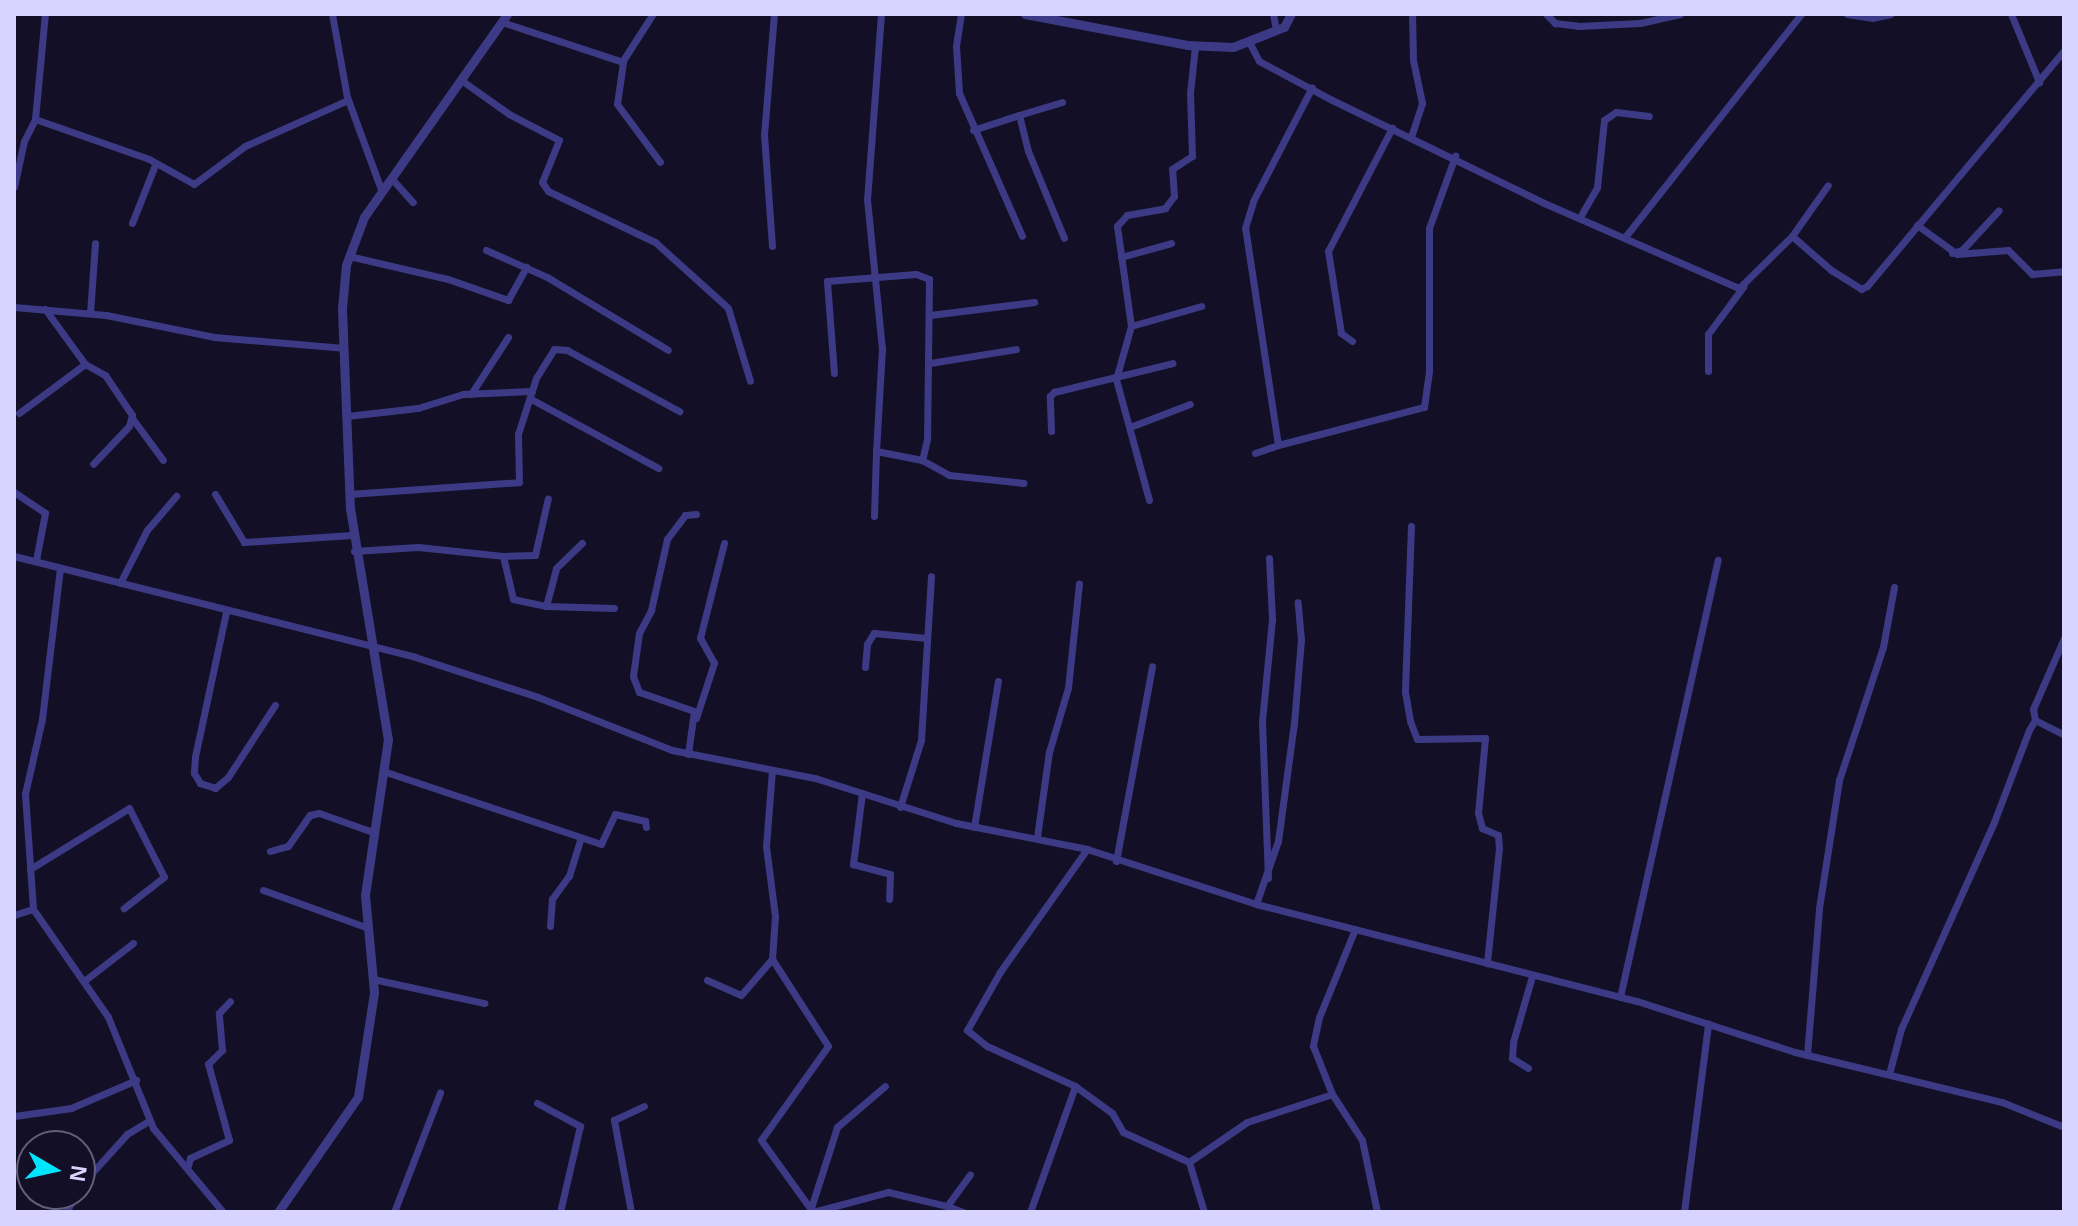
<!DOCTYPE html>
<html>
<head>
<meta charset="utf-8">
<style>
  body { margin:0 }
  #map { position:relative; width:2078px; height:1226px; overflow:hidden; background:#130f26; font-family:Arial,sans-serif }
  div>[style] { position:absolute }
  [style*='--x'] { left:calc(var(--x)*1px); top:calc(var(--y)*1px); width:calc(var(--w)*1px); rotate:calc(var(--a)*1deg) }
  .minor>* { height:7px; margin:-3.5px; padding:0 3.5px; transform-origin:3.5px; border-radius:3.5px; background:#3d3a85 }
  .tertiary>* { height:9px; margin:-4.5px; padding:0 4.5px; transform-origin:4.5px; border-radius:4.5px; background:#3d3a85 }
  span { translate:-50% -50%; white-space:nowrap; text-align:center; line-height:1.15; -webkit-text-stroke:6px #130f26; paint-order:stroke }
  .frame { position:absolute; inset:0; border:16px solid #d9d4ff; pointer-events:none }
  .north { position:absolute; left:16px; top:1130px; width:80px; height:80px; box-sizing:border-box; background:#130f26; border:2px solid #625e7d; border-radius:50%; rotate:99deg; font-size:22px; font-weight:700; line-height:32px; text-align:center; color:#d9d4ff }
  .north::after { content:''; display:block; margin:auto; width:28px; height:36px; background:#00e5ff; clip-path:polygon(50% 0,100% 100%,50% 72%,0 100%) }
</style>
</head>
<body>
<div id="map">
  <div class="minor">
    <i style="--x:332;--y:14;--w:84;--a:79.8"></i>
    <i style="--x:347;--y:97;--w:101;--a:69.8"></i>
    <i style="--x:881;--y:14;--w:186;--a:94.3"></i>
    <i style="--x:867;--y:199;--w:150;--a:84.3"></i>
    <i style="--x:882;--y:348;--w:103;--a:93.3"></i>
    <i style="--x:876;--y:451;--w:47;--a:11.1"></i>
    <i style="--x:922;--y:460;--w:31;--a:29"></i>
    <i style="--x:949;--y:475;--w:75;--a:6.1"></i>
    <i style="--x:961;--y:14;--w:32;--a:99"></i>
    <i style="--x:956;--y:46;--w:47;--a:86.3"></i>
    <i style="--x:959;--y:93;--w:156;--a:66.2"></i>
    <i style="--x:1273;--y:14;--w:15;--a:79"></i>
    <i style="--x:1546;--y:14;--w:13;--a:45"></i>
    <i style="--x:1555;--y:23;--w:23;--a:7"></i>
    <i style="--x:1578;--y:26;--w:62;--a:-2.8"></i>
    <i style="--x:1640;--y:23;--w:41;--a:-12.7"></i>
    <i style="--x:1847;--y:14;--w:25;--a:9"></i>
    <i style="--x:1872;--y:18;--w:19;--a:-12"></i>
    <i style="--x:2011;--y:14;--w:74;--a:67.6"></i>
    <i style="--x:502;--y:22;--w:127;--a:18.3"></i>
    <i style="--x:623;--y:62;--w:42;--a:98.1"></i>
    <i style="--x:617;--y:104;--w:72;--a:53.4"></i>
    <i style="--x:1249;--y:42;--w:21;--a:62"></i>
    <i style="--x:1259;--y:61;--w:83;--a:28.1"></i>
    <i style="--x:1332;--y:100;--w:236;--a:25.9"></i>
    <i style="--x:1544;--y:203;--w:213;--a:23.6"></i>
    <i style="--x:1739;--y:288;--w:74;--a:-44.5"></i>
    <i style="--x:1792;--y:236;--w:52;--a:41.1"></i>
    <i style="--x:1831;--y:270;--w:36;--a:32"></i>
    <i style="--x:1861;--y:289;--w:7;--a:-27"></i>
    <i style="--x:1867;--y:286;--w:307;--a:-50.1"></i>
    <i style="--x:622;--y:62;--w:56;--a:-57.4"></i>
    <i style="--x:461;--y:80;--w:59;--a:35.3"></i>
    <i style="--x:509;--y:114;--w:56;--a:27.5"></i>
    <i style="--x:559;--y:140;--w:45;--a:112"></i>
    <i style="--x:542;--y:182;--w:11;--a:56"></i>
    <i style="--x:548;--y:191;--w:119;--a:25.5"></i>
    <i style="--x:655;--y:242;--w:98;--a:42.1"></i>
    <i style="--x:728;--y:308;--w:76;--a:73.2"></i>
    <i style="--x:1019;--y:115;--w:45;--a:-16.8"></i>
    <i style="--x:35;--y:119;--w:121;--a:19.3"></i>
    <i style="--x:149;--y:159;--w:51;--a:29.1"></i>
    <i style="--x:194;--y:184;--w:64;--a:-36.7"></i>
    <i style="--x:245;--y:146;--w:113;--a:-24.1"></i>
    <i style="--x:973;--y:130;--w:48;--a:-18.1"></i>
    <i style="--x:1019;--y:115;--w:37;--a:76"></i>
    <i style="--x:1028;--y:151;--w:94;--a:67.5"></i>
    <i style="--x:1411;--y:137;--w:36;--a:-72"></i>
    <i style="--x:1422;--y:103;--w:44;--a:-101.8"></i>
    <i style="--x:1413;--y:60;--w:46;--a:-91.2"></i>
    <i style="--x:392;--y:179;--w:31;--a:48"></i>
    <i style="--x:14;--y:187;--w:47;--a:-77.7"></i>
    <i style="--x:24;--y:141;--w:25;--a:-63"></i>
    <i style="--x:35;--y:119;--w:105;--a:-84.6"></i>
    <i style="--x:1580;--y:217;--w:34;--a:-60"></i>
    <i style="--x:1597;--y:187;--w:67;--a:-84"></i>
    <i style="--x:1604;--y:120;--w:14;--a:-34"></i>
    <i style="--x:1616;--y:112;--w:33;--a:7"></i>
    <i style="--x:132;--y:223;--w:62;--a:-68.4"></i>
    <i style="--x:1917;--y:225;--w:49;--a:35.9"></i>
    <i style="--x:1957;--y:254;--w:51;--a:-4.5"></i>
    <i style="--x:2008;--y:250;--w:34;--a:45"></i>
    <i style="--x:2032;--y:274;--w:32;--a:-5"></i>
    <i style="--x:1792;--y:236;--w:62;--a:-54.8"></i>
    <i style="--x:1625;--y:237;--w:284;--a:-51.7"></i>
    <i style="--x:772;--y:246;--w:111;--a:-94.1"></i>
    <i style="--x:764;--y:135;--w:121;--a:-85.3"></i>
    <i style="--x:486;--y:250;--w:67;--a:23.9"></i>
    <i style="--x:547;--y:277;--w:141;--a:31.1"></i>
    <i style="--x:1952;--y:253;--w:10;--a:-17"></i>
    <i style="--x:1962;--y:250;--w:54;--a:-47.2"></i>
    <i style="--x:349;--y:256;--w:102;--a:13.1"></i>
    <i style="--x:448;--y:279;--w:64;--a:19.3"></i>
    <i style="--x:508;--y:300;--w:38;--a:-61"></i>
    <i style="--x:1121;--y:257;--w:52;--a:-15.6"></i>
    <i style="--x:14;--y:307;--w:92;--a:5"></i>
    <i style="--x:106;--y:315;--w:110;--a:11.5"></i>
    <i style="--x:214;--y:337;--w:130;--a:4.8"></i>
    <i style="--x:45;--y:309;--w:68;--a:54"></i>
    <i style="--x:85;--y:364;--w:23;--a:29"></i>
    <i style="--x:105;--y:375;--w:48;--a:56"></i>
    <i style="--x:132;--y:415;--w:11;--a:105"></i>
    <i style="--x:129;--y:426;--w:52;--a:133.5"></i>
    <i style="--x:90;--y:313;--w:70;--a:-85.9"></i>
    <i style="--x:930;--y:315;--w:105;--a:-7.1"></i>
    <i style="--x:1131;--y:326;--w:73;--a:-15.9"></i>
    <i style="--x:1352;--y:341;--w:14;--a:-144"></i>
    <i style="--x:1341;--y:333;--w:83;--a:-99"></i>
    <i style="--x:1328;--y:251;--w:139;--a:-62.5"></i>
    <i style="--x:930;--y:363;--w:87;--a:-9.2"></i>
    <i style="--x:1708;--y:371;--w:37;--a:-90"></i>
    <i style="--x:1708;--y:334;--w:59;--a:-53.3"></i>
    <i style="--x:834;--y:373;--w:92;--a:-94.4"></i>
    <i style="--x:827;--y:281;--w:89;--a:-4.5"></i>
    <i style="--x:916;--y:274;--w:14;--a:21"></i>
    <i style="--x:929;--y:279;--w:160;--a:90.7"></i>
    <i style="--x:927;--y:439;--w:22;--a:103"></i>
    <i style="--x:471;--y:394;--w:68;--a:-57"></i>
    <i style="--x:531;--y:399;--w:145;--a:28.5"></i>
    <i style="--x:19;--y:413;--w:82;--a:-36.6"></i>
    <i style="--x:347;--y:416;--w:71;--a:-6.4"></i>
    <i style="--x:418;--y:408;--w:47;--a:-17.3"></i>
    <i style="--x:463;--y:394;--w:69;--a:-2.5"></i>
    <i style="--x:132;--y:418;--w:52;--a:53.6"></i>
    <i style="--x:1130;--y:427;--w:64;--a:-21"></i>
    <i style="--x:1051;--y:431;--w:35;--a:-92"></i>
    <i style="--x:1050;--y:396;--w:6;--a:-45"></i>
    <i style="--x:1054;--y:392;--w:122;--a:-13.7"></i>
    <i style="--x:1278;--y:445;--w:151;--a:-14.6"></i>
    <i style="--x:1424;--y:407;--w:37;--a:-82"></i>
    <i style="--x:1429;--y:370;--w:142;--a:-90"></i>
    <i style="--x:1429;--y:228;--w:77;--a:-70.1"></i>
    <i style="--x:1255;--y:453;--w:24;--a:-19"></i>
    <i style="--x:1278;--y:445;--w:219;--a:-98.6"></i>
    <i style="--x:1245;--y:228;--w:28;--a:-73"></i>
    <i style="--x:1253;--y:201;--w:128;--a:-62.6"></i>
    <i style="--x:14;--y:492;--w:37;--a:34"></i>
    <i style="--x:45;--y:513;--w:48;--a:100.8"></i>
    <i style="--x:215;--y:494;--w:56;--a:58.9"></i>
    <i style="--x:244;--y:542;--w:108;--a:-3.7"></i>
    <i style="--x:349;--y:494;--w:170;--a:-4"></i>
    <i style="--x:519;--y:482;--w:48;--a:-91.2"></i>
    <i style="--x:518;--y:434;--w:59;--a:-72.2"></i>
    <i style="--x:536;--y:378;--w:34;--a:-58"></i>
    <i style="--x:554;--y:349;--w:13;--a:4"></i>
    <i style="--x:567;--y:350;--w:128;--a:28.6"></i>
    <i style="--x:1149;--y:500;--w:125;--a:-105.3"></i>
    <i style="--x:1116;--y:379;--w:55;--a:-74.2"></i>
    <i style="--x:1131;--y:326;--w:101;--a:-98"></i>
    <i style="--x:1117;--y:226;--w:15;--a:-48"></i>
    <i style="--x:1127;--y:215;--w:39;--a:-10"></i>
    <i style="--x:1165;--y:208;--w:15;--a:-53"></i>
    <i style="--x:1174;--y:196;--w:27;--a:-94"></i>
    <i style="--x:1172;--y:169;--w:24;--a:-33"></i>
    <i style="--x:1192;--y:156;--w:63;--a:-91.8"></i>
    <i style="--x:1190;--y:93;--w:47;--a:-83.9"></i>
    <i style="--x:874;--y:516;--w:65;--a:-88.2"></i>
    <i style="--x:1411;--y:526;--w:166;--a:92.1"></i>
    <i style="--x:1405;--y:692;--w:29;--a:80"></i>
    <i style="--x:1410;--y:721;--w:19;--a:69"></i>
    <i style="--x:1417;--y:739;--w:68;--a:-0.8"></i>
    <i style="--x:1485;--y:738;--w:75;--a:95.3"></i>
    <i style="--x:1478;--y:813;--w:16;--a:75"></i>
    <i style="--x:1482;--y:828;--w:17;--a:24"></i>
    <i style="--x:1498;--y:835;--w:13;--a:86"></i>
    <i style="--x:1499;--y:848;--w:116;--a:96"></i>
    <i style="--x:354;--y:551;--w:64;--a:-3.6"></i>
    <i style="--x:418;--y:547;--w:85;--a:6"></i>
    <i style="--x:503;--y:556;--w:44;--a:76.9"></i>
    <i style="--x:513;--y:599;--w:34;--a:12"></i>
    <i style="--x:546;--y:606;--w:68;--a:1.7"></i>
    <i style="--x:14;--y:556;--w:414;--a:14.1"></i>
    <i style="--x:415;--y:657;--w:129;--a:18"></i>
    <i style="--x:538;--y:697;--w:144;--a:21.6"></i>
    <i style="--x:672;--y:750;--w:146;--a:11.1"></i>
    <i style="--x:815;--y:778;--w:148;--a:17.7"></i>
    <i style="--x:956;--y:823;--w:134;--a:11.2"></i>
    <i style="--x:1087;--y:849;--w:178;--a:18"></i>
    <i style="--x:1256;--y:904;--w:393;--a:14.3"></i>
    <i style="--x:1637;--y:1001;--w:166;--a:17.9"></i>
    <i style="--x:1795;--y:1052;--w:213;--a:13.6"></i>
    <i style="--x:2002;--y:1102;--w:67;--a:22"></i>
    <i style="--x:503;--y:556;--w:32;--a:-2"></i>
    <i style="--x:535;--y:555;--w:58;--a:-77.2"></i>
    <i style="--x:60;--y:568;--w:152;--a:96.8"></i>
    <i style="--x:42;--y:719;--w:77;--a:102.8"></i>
    <i style="--x:25;--y:794;--w:115;--a:86"></i>
    <i style="--x:33;--y:909;--w:131;--a:55.2"></i>
    <i style="--x:108;--y:1017;--w:120;--a:67.9"></i>
    <i style="--x:153;--y:1128;--w:109;--a:50.2"></i>
    <i style="--x:120;--y:583;--w:59;--a:-63"></i>
    <i style="--x:147;--y:530;--w:45;--a:-49.5"></i>
    <i style="--x:546;--y:606;--w:39;--a:-75"></i>
    <i style="--x:556;--y:568;--w:36;--a:-44"></i>
    <i style="--x:226;--y:612;--w:148;--a:102.1"></i>
    <i style="--x:195;--y:757;--w:16;--a:94"></i>
    <i style="--x:194;--y:773;--w:12;--a:59"></i>
    <i style="--x:200;--y:783;--w:16;--a:18"></i>
    <i style="--x:215;--y:788;--w:17;--a:-40"></i>
    <i style="--x:228;--y:777;--w:86;--a:-56.9"></i>
    <i style="--x:865;--y:667;--w:23;--a:-85"></i>
    <i style="--x:867;--y:644;--w:13;--a:-58"></i>
    <i style="--x:874;--y:633;--w:53;--a:5.4"></i>
    <i style="--x:696;--y:718;--w:58;--a:-71.9"></i>
    <i style="--x:714;--y:663;--w:29;--a:-119"></i>
    <i style="--x:700;--y:638;--w:98;--a:-75.8"></i>
    <i style="--x:2035;--y:720;--w:11;--a:-100"></i>
    <i style="--x:2033;--y:709;--w:77;--a:-66.4"></i>
    <i style="--x:688;--y:754;--w:43;--a:-82.1"></i>
    <i style="--x:694;--y:711;--w:58;--a:-160.9"></i>
    <i style="--x:639;--y:692;--w:17;--a:-111"></i>
    <i style="--x:633;--y:676;--w:43;--a:-82.1"></i>
    <i style="--x:639;--y:633;--w:26;--a:-62"></i>
    <i style="--x:651;--y:610;--w:73;--a:-77.3"></i>
    <i style="--x:667;--y:539;--w:30;--a:-53"></i>
    <i style="--x:685;--y:515;--w:11;--a:-5"></i>
    <i style="--x:772;--y:770;--w:76;--a:94.5"></i>
    <i style="--x:766;--y:846;--w:71;--a:82.7"></i>
    <i style="--x:775;--y:916;--w:43;--a:94"></i>
    <i style="--x:772;--y:959;--w:103;--a:57.2"></i>
    <i style="--x:828;--y:1046;--w:115;--a:125.5"></i>
    <i style="--x:761;--y:1140;--w:89;--a:54.2"></i>
    <i style="--x:383;--y:771;--w:230;--a:18.5"></i>
    <i style="--x:601;--y:844;--w:33;--a:-65"></i>
    <i style="--x:615;--y:814;--w:31;--a:13"></i>
    <i style="--x:645;--y:821;--w:6;--a:81"></i>
    <i style="--x:862;--y:793;--w:72;--a:97.2"></i>
    <i style="--x:853;--y:864;--w:38;--a:15"></i>
    <i style="--x:890;--y:874;--w:25;--a:92"></i>
    <i style="--x:900;--y:807;--w:70;--a:-72.6"></i>
    <i style="--x:921;--y:740;--w:164;--a:-86.5"></i>
    <i style="--x:974;--y:827;--w:148;--a:-80.7"></i>
    <i style="--x:1037;--y:837;--w:86;--a:-82"></i>
    <i style="--x:1049;--y:752;--w:67;--a:-73.5"></i>
    <i style="--x:1068;--y:688;--w:105;--a:-84"></i>
    <i style="--x:1087;--y:849;--w:151;--a:125.3"></i>
    <i style="--x:1000;--y:972;--w:67;--a:119.6"></i>
    <i style="--x:967;--y:1030;--w:26;--a:39"></i>
    <i style="--x:987;--y:1046;--w:97;--a:24.4"></i>
    <i style="--x:1075;--y:1086;--w:46;--a:36.1"></i>
    <i style="--x:1112;--y:1113;--w:22;--a:60"></i>
    <i style="--x:1123;--y:1132;--w:72;--a:24.4"></i>
    <i style="--x:1189;--y:1162;--w:70;--a:-34.6"></i>
    <i style="--x:1247;--y:1122;--w:89;--a:-18.2"></i>
    <i style="--x:270;--y:851;--w:19;--a:-16"></i>
    <i style="--x:288;--y:846;--w:38;--a:-55"></i>
    <i style="--x:310;--y:815;--w:9;--a:-13"></i>
    <i style="--x:319;--y:813;--w:57;--a:19.4"></i>
    <i style="--x:1116;--y:861;--w:198;--a:-79.5"></i>
    <i style="--x:30;--y:869;--w:116;--a:-31.6"></i>
    <i style="--x:129;--y:808;--w:77;--a:63.1"></i>
    <i style="--x:164;--y:877;--w:51;--a:142.2"></i>
    <i style="--x:1268;--y:878;--w:157;--a:-92.2"></i>
    <i style="--x:1262;--y:721;--w:102;--a:-84.4"></i>
    <i style="--x:1272;--y:619;--w:61;--a:-92.8"></i>
    <i style="--x:263;--y:890;--w:109;--a:19.8"></i>
    <i style="--x:1256;--y:904;--w:67;--a:-70.8"></i>
    <i style="--x:1278;--y:841;--w:119;--a:-82.3"></i>
    <i style="--x:1294;--y:723;--w:83;--a:-85.2"></i>
    <i style="--x:1301;--y:640;--w:38;--a:-95"></i>
    <i style="--x:14;--y:915;--w:20;--a:-18"></i>
    <i style="--x:550;--y:926;--w:27;--a:-86"></i>
    <i style="--x:552;--y:899;--w:29;--a:-54"></i>
    <i style="--x:569;--y:876;--w:39;--a:-73"></i>
    <i style="--x:1355;--y:929;--w:95;--a:112.2"></i>
    <i style="--x:1319;--y:1017;--w:30;--a:102"></i>
    <i style="--x:1313;--y:1046;--w:52;--a:68.4"></i>
    <i style="--x:1332;--y:1094;--w:55;--a:56.9"></i>
    <i style="--x:1362;--y:1140;--w:74;--a:78.2"></i>
    <i style="--x:373;--y:979;--w:114;--a:12.2"></i>
    <i style="--x:707;--y:980;--w:37;--a:24"></i>
    <i style="--x:741;--y:995;--w:48;--a:-49.3"></i>
    <i style="--x:84;--y:981;--w:62;--a:-37.8"></i>
    <i style="--x:1620;--y:997;--w:448;--a:-77.4"></i>
    <i style="--x:1807;--y:1055;--w:147;--a:-85.3"></i>
    <i style="--x:1819;--y:908;--w:130;--a:-81.1"></i>
    <i style="--x:1839;--y:780;--w:140;--a:-71.7"></i>
    <i style="--x:1883;--y:647;--w:61;--a:-79.6"></i>
    <i style="--x:1528;--y:1068;--w:19;--a:-148"></i>
    <i style="--x:1512;--y:1058;--w:16;--a:-86"></i>
    <i style="--x:1513;--y:1042;--w:69;--a:-73.9"></i>
    <i style="--x:1889;--y:1074;--w:47;--a:-75.1"></i>
    <i style="--x:1901;--y:1029;--w:227;--a:-65.8"></i>
    <i style="--x:1994;--y:822;--w:98;--a:-69.2"></i>
    <i style="--x:2029;--y:730;--w:12;--a:-59"></i>
    <i style="--x:2035;--y:720;--w:33;--a:27"></i>
    <i style="--x:537;--y:1103;--w:49;--a:28.1"></i>
    <i style="--x:580;--y:1126;--w:88;--a:103.1"></i>
    <i style="--x:14;--y:1116;--w:58;--a:-8"></i>
    <i style="--x:71;--y:1108;--w:71;--a:-23.3"></i>
    <i style="--x:1189;--y:1162;--w:52;--a:73.3"></i>
    <i style="--x:188;--y:1166;--w:8;--a:-76"></i>
    <i style="--x:190;--y:1158;--w:43;--a:-24.8"></i>
    <i style="--x:229;--y:1140;--w:79;--a:-105.4"></i>
    <i style="--x:208;--y:1064;--w:20;--a:-45"></i>
    <i style="--x:222;--y:1050;--w:37;--a:-95"></i>
    <i style="--x:219;--y:1013;--w:16;--a:-47"></i>
    <i style="--x:80;--y:1186;--w:70;--a:-47.9"></i>
    <i style="--x:127;--y:1134;--w:26;--a:-31"></i>
    <i style="--x:947;--y:1206;--w:17;--a:21"></i>
    <i style="--x:811;--y:1208;--w:85;--a:-72.2"></i>
    <i style="--x:837;--y:1127;--w:63;--a:-40.5"></i>
    <i style="--x:66;--y:1212;--w:21;--a:-61"></i>
    <i style="--x:394;--y:1212;--w:128;--a:-68.9"></i>
    <i style="--x:631;--y:1212;--w:94;--a:-100.5"></i>
    <i style="--x:614;--y:1120;--w:33;--a:-25"></i>
    <i style="--x:813;--y:1212;--w:78;--a:-14.9"></i>
    <i style="--x:888;--y:1192;--w:61;--a:13.3"></i>
    <i style="--x:947;--y:1206;--w:39;--a:-54"></i>
    <i style="--x:1030;--y:1212;--w:134;--a:-70.3"></i>
    <i style="--x:1684;--y:1212;--w:190;--a:-82.7"></i>
  </div>
  <div class="tertiary">
    <i style="--x:1025;--y:14;--w:165;--a:10.8"></i>
    <i style="--x:1187;--y:45;--w:46;--a:2.5"></i>
    <i style="--x:1233;--y:47;--w:55;--a:-21.4"></i>
    <i style="--x:1284;--y:27;--w:15;--a:-62"></i>
    <i style="--x:278;--y:1212;--w:140;--a:-55.2"></i>
    <i style="--x:358;--y:1097;--w:106;--a:-81.3"></i>
    <i style="--x:374;--y:992;--w:97;--a:-95.3"></i>
    <i style="--x:365;--y:895;--w:157;--a:-81.6"></i>
    <i style="--x:388;--y:740;--w:234;--a:-99.3"></i>
    <i style="--x:350;--y:509;--w:201;--a:-92.3"></i>
    <i style="--x:342;--y:308;--w:43;--a:-84.7"></i>
    <i style="--x:346;--y:265;--w:51;--a:-69.4"></i>
    <i style="--x:364;--y:217;--w:248;--a:-54.8"></i>
  </div>
  <div class="frame"></div>
  <div class="north">N</div>
</div>
</body>
</html>
